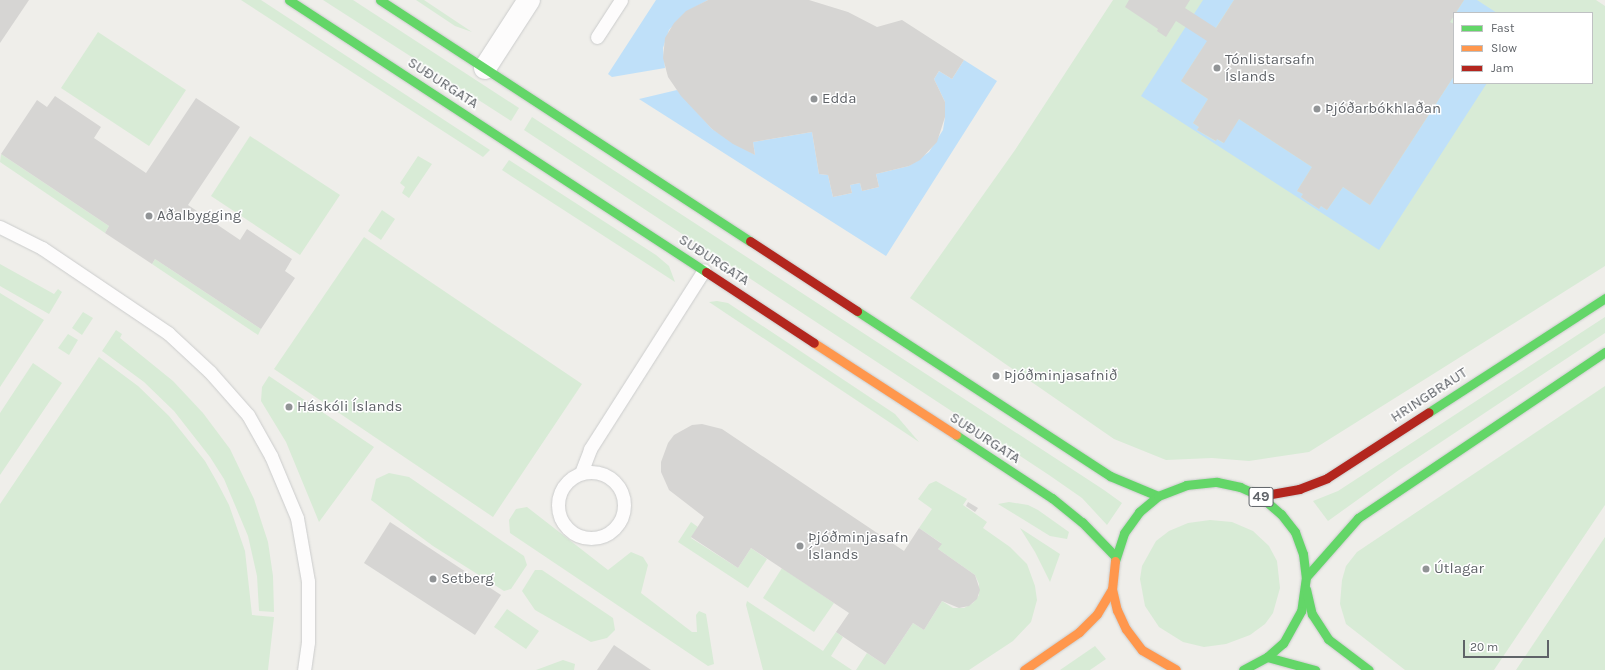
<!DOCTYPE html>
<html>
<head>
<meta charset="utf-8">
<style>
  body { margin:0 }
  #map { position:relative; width:1605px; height:670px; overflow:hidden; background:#efeeea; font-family:Karla,sans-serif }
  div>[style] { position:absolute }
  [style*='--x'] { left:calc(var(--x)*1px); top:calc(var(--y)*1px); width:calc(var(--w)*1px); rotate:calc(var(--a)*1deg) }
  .green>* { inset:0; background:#d8ebd6 }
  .water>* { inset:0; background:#bfe0f9 }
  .building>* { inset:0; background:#d6d5d3 }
  .roads { filter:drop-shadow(0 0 1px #cbcccc) drop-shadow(0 0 1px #cbcccc) }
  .lane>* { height:13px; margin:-6.5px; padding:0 6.5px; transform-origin:6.5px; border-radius:6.5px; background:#fdfcfc }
  .lane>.ring { margin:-6.5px; padding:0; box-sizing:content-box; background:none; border:13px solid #fdfcfc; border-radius:50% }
  .street>* { height:22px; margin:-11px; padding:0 11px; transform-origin:11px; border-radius:11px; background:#fdfcfc }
  .fast>* { height:9px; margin:-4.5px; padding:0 4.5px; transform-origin:4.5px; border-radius:4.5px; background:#63d668 }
  .slow>* { height:9px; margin:-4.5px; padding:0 4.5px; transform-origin:4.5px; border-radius:4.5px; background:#ff974d }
  .jam>* { height:9px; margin:-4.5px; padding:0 4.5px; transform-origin:4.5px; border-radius:4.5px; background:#b3261e }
  .dots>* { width:11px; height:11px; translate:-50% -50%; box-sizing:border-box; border:2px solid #fff; border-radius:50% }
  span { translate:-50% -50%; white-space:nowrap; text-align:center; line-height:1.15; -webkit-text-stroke:3px #fff; paint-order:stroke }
  .shield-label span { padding:1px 3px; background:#fff; border:1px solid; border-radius:3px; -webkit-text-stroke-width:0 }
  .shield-label { font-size:14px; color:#5f6368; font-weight:700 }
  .poi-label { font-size:15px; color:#5f6368 }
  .left { translate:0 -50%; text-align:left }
  .street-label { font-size:15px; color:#5f6368 }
  .legend { position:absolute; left:1453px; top:12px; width:140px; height:72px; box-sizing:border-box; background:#fff; border:1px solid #bfc1c3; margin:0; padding:5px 7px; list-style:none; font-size:12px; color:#5f6368 }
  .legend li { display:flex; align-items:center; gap:8px; height:20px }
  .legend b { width:20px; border:1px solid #bfc1c3 }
  .scale { position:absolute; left:1463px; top:640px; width:86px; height:18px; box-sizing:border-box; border:2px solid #5f6368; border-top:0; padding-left:5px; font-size:12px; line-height:14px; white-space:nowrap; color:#5f6368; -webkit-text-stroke:3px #fff; paint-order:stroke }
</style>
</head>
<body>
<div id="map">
  <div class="green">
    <i style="clip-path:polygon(241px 0,261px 0,490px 150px,483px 157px)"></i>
    <i style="clip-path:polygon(323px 0,353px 0,519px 108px,511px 121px)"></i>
    <i style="clip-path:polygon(416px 0,424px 0,472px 32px,455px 26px)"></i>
    <i style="clip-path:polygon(evenodd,1113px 0,1596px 0,1605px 6px,1605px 266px,1309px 452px,1249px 461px,1212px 458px,1166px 460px,1114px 439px,910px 298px,1015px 150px,1113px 0,1454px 13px,1592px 13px,1592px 83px,1454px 83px,1454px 13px)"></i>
    <i style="clip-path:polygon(98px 32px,186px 90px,149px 146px,61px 88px)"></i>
    <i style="clip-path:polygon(532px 117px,1104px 490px,1122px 503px,1107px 525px,1082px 498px,1049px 475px,524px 130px)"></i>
    <i style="clip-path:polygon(250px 136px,340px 195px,300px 255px,211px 196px)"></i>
    <i style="clip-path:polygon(1px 154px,109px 226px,105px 233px,0 162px)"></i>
    <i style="clip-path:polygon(418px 156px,432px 164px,409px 198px,402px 193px,405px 187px,400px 183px)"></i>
    <i style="clip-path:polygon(509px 160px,656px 255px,669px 266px,675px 282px,502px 170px)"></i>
    <i style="clip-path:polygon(382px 210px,395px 219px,381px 240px,368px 231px)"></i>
    <i style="clip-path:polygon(364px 237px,582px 384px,493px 517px,274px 369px)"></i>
    <i style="clip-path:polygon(155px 259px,261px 329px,258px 335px,152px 264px)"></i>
    <i style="clip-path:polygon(0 264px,54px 294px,58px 289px,62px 292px,49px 314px,0 286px)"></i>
    <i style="clip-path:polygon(0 293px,44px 320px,0 387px)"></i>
    <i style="clip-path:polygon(717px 301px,728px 303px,895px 414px,919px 442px,709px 302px)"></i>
    <i style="clip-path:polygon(83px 312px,93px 318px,82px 335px,72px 328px)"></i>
    <i style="clip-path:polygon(1605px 317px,1605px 333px,1399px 470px,1328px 521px,1313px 501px,1338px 491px)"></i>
    <i style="clip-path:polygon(116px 330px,122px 334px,120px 338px,173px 381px,203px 413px,230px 449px,254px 499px,268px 542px,273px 576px,274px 612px,259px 611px,257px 576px,248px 536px,224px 479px,210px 457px,174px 411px,144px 382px,102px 351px)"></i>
    <i style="clip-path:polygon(68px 334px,78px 340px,69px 355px,58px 348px)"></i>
    <i style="clip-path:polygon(99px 357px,138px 386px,169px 416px,205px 461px,217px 482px,229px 505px,245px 551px,252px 615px,274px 617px,268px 670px,0 670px,0 504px)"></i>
    <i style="clip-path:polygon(33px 363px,62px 383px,0 475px,0 413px)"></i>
    <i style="clip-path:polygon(269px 376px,374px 447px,319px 522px,286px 442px,261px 401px,262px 387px)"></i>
    <i style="clip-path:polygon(1605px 386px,1605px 505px,1494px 670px,1405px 670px,1346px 624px,1340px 604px,1342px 580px,1346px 566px,1357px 552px)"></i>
    <i style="clip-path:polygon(389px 473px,409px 477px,524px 556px,527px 565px,511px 589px,504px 591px,433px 546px,371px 500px,376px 479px)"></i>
    <i style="clip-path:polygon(936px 481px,967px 499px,963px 505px,987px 522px,983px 528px,1010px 547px,1027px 564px,1035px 586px,1037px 600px,1031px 622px,1013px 641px,969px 670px,856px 670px,867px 653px,885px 665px,913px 623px,924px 630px,942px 601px,953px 608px,964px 608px,973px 603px,979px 595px,979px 584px,975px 575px,938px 549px,941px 543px,919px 528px,932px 509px,918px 499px,929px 484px)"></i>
    <i style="clip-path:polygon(1009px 502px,1028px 505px,1038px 510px,1069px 532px,1067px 539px,1050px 536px,998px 504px)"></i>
    <i style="clip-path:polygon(527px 507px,608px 570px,631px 552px,643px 557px,648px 565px,641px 593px,692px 632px,697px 632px,696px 615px,699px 611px,706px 614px,714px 664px,708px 666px,510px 533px,509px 520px,516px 509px)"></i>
    <i style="clip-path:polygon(1210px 520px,1232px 522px,1253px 531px,1269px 546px,1277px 561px,1280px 588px,1273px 613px,1265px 624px,1250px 635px,1226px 644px,1204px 647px,1183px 642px,1159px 627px,1145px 606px,1140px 579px,1142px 566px,1156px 541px,1169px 531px,1188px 523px)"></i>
    <i style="clip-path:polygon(691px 522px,698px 527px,691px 538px,738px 568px,751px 548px,767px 559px,748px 588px,678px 542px)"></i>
    <i style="clip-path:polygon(1020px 528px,1060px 554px,1050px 582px,1035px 552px)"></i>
    <i style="clip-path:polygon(1605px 537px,1605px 670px,1516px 670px)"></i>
    <i style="clip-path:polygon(782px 568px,834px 603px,814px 632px,763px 598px)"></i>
    <i style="clip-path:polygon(542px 570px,613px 618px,615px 630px,607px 638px,591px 642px,535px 610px,522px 591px,535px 570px)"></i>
    <i style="clip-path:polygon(747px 601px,823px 651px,836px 632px,843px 637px,831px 656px,852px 670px,763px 670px,746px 605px)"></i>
    <i style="clip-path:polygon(507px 609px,539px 631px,526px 649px,494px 627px)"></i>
    <i style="clip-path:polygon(1095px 646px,1106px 659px,1090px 670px,1060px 670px)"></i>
    <i style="clip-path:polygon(563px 660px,575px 664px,574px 670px,536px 670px)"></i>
  </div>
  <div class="water">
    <i style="clip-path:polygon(656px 0,708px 0,686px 12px,669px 30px,663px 48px,665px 68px,612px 77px,608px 74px)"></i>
    <i style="clip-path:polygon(1203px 0,1234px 0,1181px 81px,1208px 99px,1193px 123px,1199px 127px,1197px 130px,1215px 141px,1217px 139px,1223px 143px,1239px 119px,1312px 167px,1297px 191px,1303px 194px,1301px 197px,1319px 209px,1321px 206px,1327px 210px,1343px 187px,1370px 205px,1454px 76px,1454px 83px,1487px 83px,1379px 250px,1141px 96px)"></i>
    <i style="clip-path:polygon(1464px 0,1477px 0,1497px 13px,1456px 13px)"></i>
    <i style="clip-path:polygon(964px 60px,997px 81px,886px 256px,639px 99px,677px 90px,712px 129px,755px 155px,753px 142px,812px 132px,819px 174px,828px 175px,833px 197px,852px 193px,850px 185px,860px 183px,862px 191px,879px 187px,876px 174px,909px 166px,929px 152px,943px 130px,945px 117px,945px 102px,934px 79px,939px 71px,952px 79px)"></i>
  </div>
  <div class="building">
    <i style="clip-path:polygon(0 0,29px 0,0 43px)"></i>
    <i style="clip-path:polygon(708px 0,809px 0,848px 12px,877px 27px,902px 20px,964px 60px,952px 79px,939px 71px,934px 79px,945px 102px,945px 117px,937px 142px,920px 160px,909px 166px,876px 174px,879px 187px,862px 191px,860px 183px,850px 185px,852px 193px,833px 197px,828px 175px,819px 174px,812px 132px,753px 142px,755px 155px,733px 144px,712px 129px,681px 96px,668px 77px,663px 58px,665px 38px,674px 23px,686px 11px)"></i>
    <i style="clip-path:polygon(1129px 0,1190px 0,1185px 8px,1216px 28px,1234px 0,1464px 0,1450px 22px,1454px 24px,1454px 76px,1370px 205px,1343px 187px,1327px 210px,1321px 206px,1319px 209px,1301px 197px,1303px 194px,1297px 191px,1312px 167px,1239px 119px,1224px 143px,1217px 139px,1216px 141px,1197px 130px,1199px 127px,1193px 123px,1208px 99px,1181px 81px,1207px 41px,1176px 21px,1166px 37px,1157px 31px,1158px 29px,1125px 7px)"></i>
    <i style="clip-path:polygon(55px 96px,101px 127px,94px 138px,146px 173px,196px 98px,240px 127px,188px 205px,240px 240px,247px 229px,292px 259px,285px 271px,295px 278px,261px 329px,155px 259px,152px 264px,105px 233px,109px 226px,1px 154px,37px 100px,47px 107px)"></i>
    <i style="clip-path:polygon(702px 424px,722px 429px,904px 551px,919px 528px,942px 544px,938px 549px,975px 575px,980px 590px,977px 599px,969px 606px,959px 608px,942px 601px,924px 630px,913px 623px,885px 665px,836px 632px,849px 613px,751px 548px,738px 568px,691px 537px,704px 517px,669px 490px,661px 472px,661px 462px,668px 443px,674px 435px,692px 425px)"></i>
    <i style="clip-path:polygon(968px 502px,978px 508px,975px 512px,966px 506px)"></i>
    <i style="clip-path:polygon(390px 522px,501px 595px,475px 635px,364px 563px)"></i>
    <i style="clip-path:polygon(614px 645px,651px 670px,597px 670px)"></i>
  </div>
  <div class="roads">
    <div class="lane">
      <i style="--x:597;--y:37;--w:44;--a:-57"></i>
      <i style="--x:0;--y:227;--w:47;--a:26.6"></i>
      <i style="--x:42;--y:248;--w:152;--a:34"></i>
      <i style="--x:168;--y:333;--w:57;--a:42.9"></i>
      <i style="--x:210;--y:372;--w:57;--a:48.5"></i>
      <i style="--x:248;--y:415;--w:47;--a:60.7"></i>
      <i style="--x:271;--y:456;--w:67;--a:67.2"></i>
      <i style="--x:297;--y:518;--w:64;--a:80.1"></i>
      <i style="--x:308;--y:581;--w:61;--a:90"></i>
      <i style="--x:308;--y:642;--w:28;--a:98"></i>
      <i class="ring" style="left:558px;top:472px;width:53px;height:53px"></i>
      <i style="--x:581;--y:473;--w:26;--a:-69"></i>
      <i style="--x:590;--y:449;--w:212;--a:-57.5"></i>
    </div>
    <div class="street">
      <i style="--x:485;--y:68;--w:81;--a:-57.1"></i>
    </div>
    <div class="fast">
      <i style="--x:289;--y:0;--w:498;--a:33.1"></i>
      <i style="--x:380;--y:0;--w:442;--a:33.1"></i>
      <i style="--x:857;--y:311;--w:302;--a:33.1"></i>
      <i style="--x:1110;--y:476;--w:52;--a:22.6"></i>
      <i style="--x:1429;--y:412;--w:210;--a:-32.9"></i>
      <i style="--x:956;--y:435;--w:115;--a:33.3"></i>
      <i style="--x:1052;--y:498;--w:38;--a:39"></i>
      <i style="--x:1082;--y:522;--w:47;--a:45.9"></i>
      <i style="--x:1115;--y:561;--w:29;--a:-72"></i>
      <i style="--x:1124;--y:533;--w:26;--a:-54"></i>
      <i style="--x:1139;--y:512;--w:25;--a:-40"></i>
      <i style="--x:1158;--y:496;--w:30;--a:-21"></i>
      <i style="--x:1186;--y:485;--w:31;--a:-6"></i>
      <i style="--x:1217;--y:482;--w:24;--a:12"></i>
      <i style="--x:1240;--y:487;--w:22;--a:24"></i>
      <i style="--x:1260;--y:496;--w:28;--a:41"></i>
      <i style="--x:1281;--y:514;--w:23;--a:52"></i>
      <i style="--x:1295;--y:532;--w:23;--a:70"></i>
      <i style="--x:1303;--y:554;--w:23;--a:83"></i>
      <i style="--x:1306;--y:577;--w:34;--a:98"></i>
      <i style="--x:1301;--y:611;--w:37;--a:119"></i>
      <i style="--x:1283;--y:643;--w:21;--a:139"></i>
      <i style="--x:1267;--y:657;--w:27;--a:152"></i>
      <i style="--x:1306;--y:577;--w:79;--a:-48.6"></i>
      <i style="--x:1358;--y:518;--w:298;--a:-33.9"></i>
      <i style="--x:1306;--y:589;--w:26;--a:77"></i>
      <i style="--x:1312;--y:614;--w:30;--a:57"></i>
      <i style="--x:1328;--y:639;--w:51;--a:37.1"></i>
      <i style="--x:1267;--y:657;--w:50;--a:15.2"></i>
    </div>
    <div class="slow">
      <i style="--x:814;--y:343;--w:169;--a:32.9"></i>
      <i style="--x:1115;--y:561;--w:28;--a:96"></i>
      <i style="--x:1112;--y:589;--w:22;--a:77"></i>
      <i style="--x:1117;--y:610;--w:21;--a:65"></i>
      <i style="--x:1126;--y:629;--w:26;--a:53"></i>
      <i style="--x:1142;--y:650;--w:39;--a:30"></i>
      <i style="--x:1024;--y:670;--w:67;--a:-34.6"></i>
      <i style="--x:1079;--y:632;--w:25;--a:-45"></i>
      <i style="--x:1097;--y:614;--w:29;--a:-59"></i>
    </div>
    <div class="jam">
      <i style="--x:750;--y:241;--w:128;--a:33.2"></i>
      <i style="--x:706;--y:272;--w:129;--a:33.3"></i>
      <i style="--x:1260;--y:496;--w:40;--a:-10"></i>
      <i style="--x:1299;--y:489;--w:30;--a:-21"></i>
      <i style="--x:1327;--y:478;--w:121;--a:-32.9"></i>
    </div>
  </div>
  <div class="dots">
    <i style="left:1217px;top:68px;background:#919496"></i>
    <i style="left:814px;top:99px;background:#919496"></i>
    <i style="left:1317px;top:109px;background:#919496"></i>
    <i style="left:149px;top:216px;background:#919496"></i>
    <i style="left:996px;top:376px;background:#919496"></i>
    <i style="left:289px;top:407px;background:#919496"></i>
    <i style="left:800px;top:546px;background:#919496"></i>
    <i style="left:1426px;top:569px;background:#919496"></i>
    <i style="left:433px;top:579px;background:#919496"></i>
  </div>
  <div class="shield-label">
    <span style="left:1261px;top:497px">49</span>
  </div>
  <div class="poi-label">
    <span class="left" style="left:1225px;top:68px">Tónlistarsafn<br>Íslands</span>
    <span class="left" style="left:822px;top:99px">Edda</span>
    <span class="left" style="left:1325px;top:109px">Þjóðarbókhlaðan</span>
    <span class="left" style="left:157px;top:216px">Aðalbygging</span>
    <span class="left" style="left:1004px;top:376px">Þjóðminjasafnið</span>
    <span class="left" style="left:297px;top:407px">Háskóli Íslands</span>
    <span class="left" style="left:808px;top:546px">Þjóðminjasafn<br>Íslands</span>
    <span class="left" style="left:1434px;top:569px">Útlagar</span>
    <span class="left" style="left:441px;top:579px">Setberg</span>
  </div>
  <div class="street-label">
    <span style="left:443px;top:83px;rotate:33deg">SUÐURGATA</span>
    <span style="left:714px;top:260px;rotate:33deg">SUÐURGATA</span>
    <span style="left:1429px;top:395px;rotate:-33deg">HRINGBRAUT</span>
    <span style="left:985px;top:438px;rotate:33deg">SUÐURGATA</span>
  </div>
  <ul class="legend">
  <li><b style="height:5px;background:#63d668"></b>Fast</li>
  <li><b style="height:5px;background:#ff974d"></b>Slow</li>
  <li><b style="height:5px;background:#b3261e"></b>Jam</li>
  </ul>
  <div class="scale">20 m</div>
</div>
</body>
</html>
